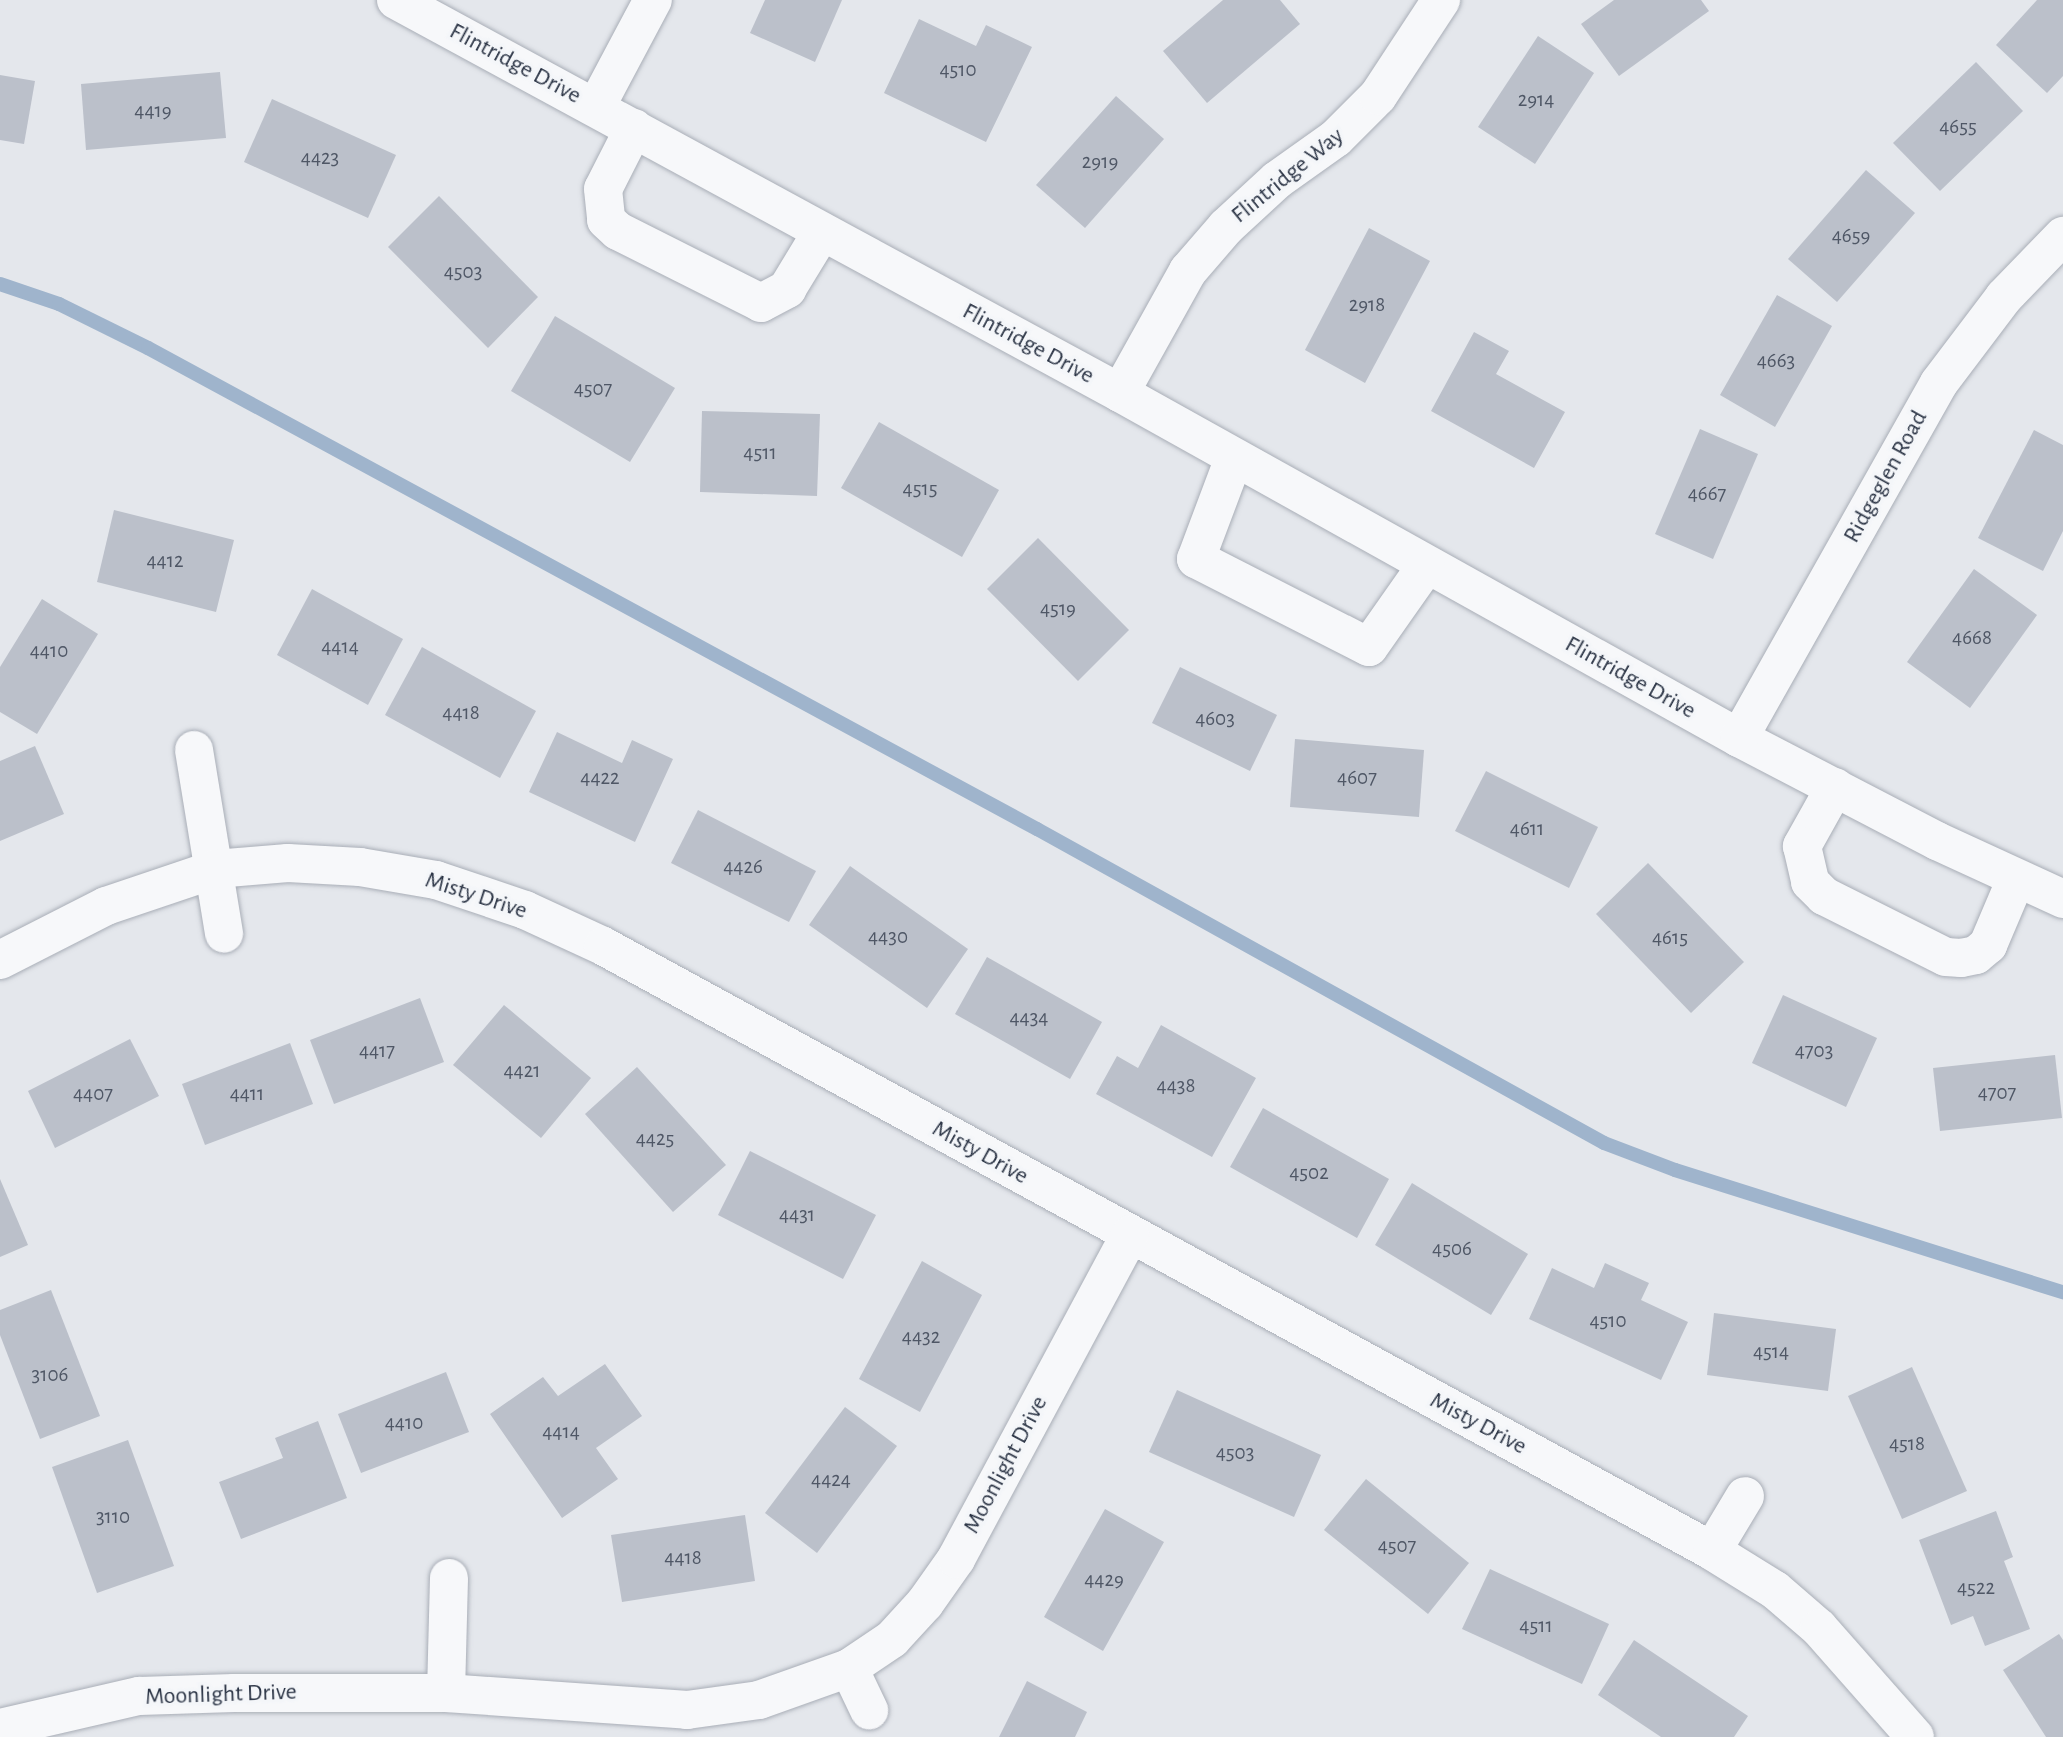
<!DOCTYPE html>
<html>
<head>
<meta charset="utf-8">
<style>
  body { margin:0 }
  #map { position:relative; width:2063px; height:1737px; overflow:hidden; background:#e4e7ec; font-family:"Alegreya Sans",sans-serif }
  div>[style] { position:absolute }
  [style*='--x'] { left:calc(var(--x)*1px); top:calc(var(--y)*1px); width:calc(var(--w)*1px); rotate:calc(var(--a)*1deg) }
  .stream>* { height:14px; margin:-7px; padding:0 7px; transform-origin:7px; border-radius:7px; background:#9fb4cc }
  .building>* { inset:0; background:#bbc0ca }
  .roads { filter:drop-shadow(0 0 2px #a9aeb7) drop-shadow(0 0 2px #a9aeb7) }
  .minor>* { height:38px; margin:-19px; padding:0 19px; transform-origin:19px; border-radius:19px; background:#f7f8fa }
  span { translate:-50% -50%; white-space:nowrap; text-align:center; line-height:1.15; -webkit-text-stroke:7px #f4f6f9; paint-order:stroke }
  .number-label { font-size:21px; color:#4f5766 }
  .number-label span { -webkit-text-stroke-width:0 }
  .street-label { font-size:24px; color:#2b3445 }
</style>
</head>
<body>
<div id="map">
  <div class="stream">
    <i style="--x:0;--y:284;--w:62;--a:18.7"></i>
    <i style="--x:59;--y:304;--w:99;--a:26.3"></i>
    <i style="--x:148;--y:348;--w:1011;--a:28.42"></i>
    <i style="--x:1037;--y:829;--w:648;--a:28.98"></i>
    <i style="--x:1604;--y:1143;--w:76;--a:20.8"></i>
    <i style="--x:1675;--y:1170;--w:407;--a:17.5"></i>
  </div>
  <div class="building">
    <i style="clip-path:polygon(765px 0,842px 0,815px 62px,750px 33px)"></i>
    <i style="clip-path:polygon(1223px 0,1280px 0,1300px 24px,1207px 103px,1163px 51px)"></i>
    <i style="clip-path:polygon(1614px 0,1701px 0,1709px 11px,1619px 76px,1581px 24px)"></i>
    <i style="clip-path:polygon(2037px 0,2063px 0,2063px 76px,2047px 93px,1996px 45px)"></i>
    <i style="clip-path:polygon(919px 19px,976px 46px,986px 25px,1032px 47px,986px 142px,884px 93px)"></i>
    <i style="clip-path:polygon(1538px 36px,1594px 73px,1535px 164px,1478px 127px)"></i>
    <i style="clip-path:polygon(1976px 62px,2023px 111px,1940px 191px,1893px 143px)"></i>
    <i style="clip-path:polygon(220px 72px,226px 138px,86px 150px,81px 84px)"></i>
    <i style="clip-path:polygon(0 75px,35px 81px,24px 144px,0 140px)"></i>
    <i style="clip-path:polygon(1116px 96px,1164px 139px,1085px 228px,1036px 185px)"></i>
    <i style="clip-path:polygon(272px 99px,396px 155px,368px 218px,244px 162px)"></i>
    <i style="clip-path:polygon(1866px 170px,1915px 213px,1837px 302px,1788px 259px)"></i>
    <i style="clip-path:polygon(439px 196px,538px 297px,488px 348px,388px 247px)"></i>
    <i style="clip-path:polygon(1369px 228px,1430px 261px,1365px 383px,1305px 350px)"></i>
    <i style="clip-path:polygon(1777px 295px,1832px 326px,1775px 427px,1720px 395px)"></i>
    <i style="clip-path:polygon(555px 316px,675px 388px,630px 462px,511px 391px)"></i>
    <i style="clip-path:polygon(1474px 332px,1509px 351px,1496px 374px,1565px 412px,1534px 468px,1431px 411px)"></i>
    <i style="clip-path:polygon(702px 411px,820px 414px,817px 496px,700px 492px)"></i>
    <i style="clip-path:polygon(879px 422px,999px 490px,962px 557px,841px 488px)"></i>
    <i style="clip-path:polygon(1700px 429px,1758px 454px,1713px 559px,1655px 534px)"></i>
    <i style="clip-path:polygon(2034px 430px,2063px 445px,2063px 531px,2043px 571px,1978px 538px)"></i>
    <i style="clip-path:polygon(114px 510px,234px 540px,216px 612px,97px 582px)"></i>
    <i style="clip-path:polygon(1038px 538px,1129px 630px,1078px 681px,987px 589px)"></i>
    <i style="clip-path:polygon(1974px 569px,2037px 615px,1970px 708px,1907px 662px)"></i>
    <i style="clip-path:polygon(312px 589px,403px 639px,368px 705px,277px 655px)"></i>
    <i style="clip-path:polygon(42px 599px,98px 634px,37px 734px,0 712px,0 667px)"></i>
    <i style="clip-path:polygon(422px 647px,536px 711px,500px 778px,385px 715px)"></i>
    <i style="clip-path:polygon(1180px 667px,1277px 715px,1250px 771px,1152px 723px)"></i>
    <i style="clip-path:polygon(557px 732px,622px 763px,632px 740px,673px 759px,635px 842px,529px 792px)"></i>
    <i style="clip-path:polygon(1295px 739px,1424px 750px,1419px 817px,1290px 807px)"></i>
    <i style="clip-path:polygon(35px 746px,64px 814px,0 841px,0 761px)"></i>
    <i style="clip-path:polygon(1486px 771px,1598px 827px,1569px 888px,1455px 831px)"></i>
    <i style="clip-path:polygon(698px 810px,816px 871px,789px 922px,671px 863px)"></i>
    <i style="clip-path:polygon(1648px 863px,1744px 962px,1691px 1013px,1596px 914px)"></i>
    <i style="clip-path:polygon(850px 866px,968px 949px,927px 1008px,809px 925px)"></i>
    <i style="clip-path:polygon(987px 957px,1102px 1022px,1070px 1079px,955px 1014px)"></i>
    <i style="clip-path:polygon(1783px 995px,1877px 1038px,1846px 1107px,1752px 1063px)"></i>
    <i style="clip-path:polygon(420px 998px,444px 1062px,334px 1104px,310px 1040px)"></i>
    <i style="clip-path:polygon(504px 1005px,591px 1078px,541px 1138px,453px 1065px)"></i>
    <i style="clip-path:polygon(1161px 1025px,1256px 1078px,1212px 1157px,1096px 1094px,1117px 1056px,1138px 1068px)"></i>
    <i style="clip-path:polygon(130px 1039px,159px 1096px,55px 1148px,28px 1091px)"></i>
    <i style="clip-path:polygon(290px 1043px,313px 1104px,205px 1145px,182px 1084px)"></i>
    <i style="clip-path:polygon(2055px 1055px,2062px 1118px,1940px 1131px,1933px 1068px)"></i>
    <i style="clip-path:polygon(637px 1067px,726px 1165px,673px 1212px,585px 1114px)"></i>
    <i style="clip-path:polygon(1263px 1108px,1389px 1179px,1357px 1238px,1230px 1167px)"></i>
    <i style="clip-path:polygon(750px 1151px,876px 1215px,843px 1279px,718px 1215px)"></i>
    <i style="clip-path:polygon(0 1179px,28px 1245px,0 1257px)"></i>
    <i style="clip-path:polygon(1412px 1183px,1528px 1254px,1491px 1315px,1375px 1245px)"></i>
    <i style="clip-path:polygon(922px 1261px,982px 1295px,920px 1412px,859px 1379px)"></i>
    <i style="clip-path:polygon(1605px 1263px,1649px 1283px,1641px 1300px,1688px 1322px,1661px 1380px,1529px 1319px,1552px 1268px,1594px 1288px)"></i>
    <i style="clip-path:polygon(51px 1290px,100px 1416px,40px 1439px,0 1335px,0 1310px)"></i>
    <i style="clip-path:polygon(1714px 1313px,1836px 1329px,1828px 1391px,1707px 1375px)"></i>
    <i style="clip-path:polygon(605px 1364px,642px 1416px,596px 1448px,618px 1479px,562px 1518px,490px 1414px,543px 1377px,558px 1396px)"></i>
    <i style="clip-path:polygon(1912px 1367px,1967px 1491px,1902px 1519px,1848px 1396px)"></i>
    <i style="clip-path:polygon(446px 1372px,469px 1432px,361px 1473px,338px 1414px)"></i>
    <i style="clip-path:polygon(1177px 1390px,1321px 1455px,1294px 1517px,1149px 1452px)"></i>
    <i style="clip-path:polygon(845px 1407px,897px 1446px,817px 1553px,765px 1513px)"></i>
    <i style="clip-path:polygon(318px 1421px,347px 1498px,241px 1539px,219px 1482px,283px 1458px,275px 1438px)"></i>
    <i style="clip-path:polygon(128px 1440px,174px 1566px,97px 1593px,52px 1467px)"></i>
    <i style="clip-path:polygon(1366px 1479px,1469px 1563px,1428px 1614px,1324px 1530px)"></i>
    <i style="clip-path:polygon(1105px 1509px,1164px 1542px,1103px 1651px,1044px 1617px)"></i>
    <i style="clip-path:polygon(1996px 1511px,2013px 1557px,2004px 1561px,2030px 1629px,1985px 1646px,1973px 1616px,1951px 1625px,1919px 1540px)"></i>
    <i style="clip-path:polygon(745px 1515px,755px 1581px,622px 1602px,611px 1535px)"></i>
    <i style="clip-path:polygon(1490px 1569px,1609px 1624px,1582px 1684px,1462px 1629px)"></i>
    <i style="clip-path:polygon(2059px 1634px,2063px 1640px,2063px 1737px,2046px 1737px,2003px 1670px)"></i>
    <i style="clip-path:polygon(1634px 1640px,1748px 1716px,1734px 1737px,1661px 1737px,1598px 1695px)"></i>
    <i style="clip-path:polygon(1027px 1681px,1087px 1712px,1075px 1737px,999px 1737px)"></i>
  </div>
  <div class="roads">
    <div class="minor">
      <i style="--x:396;--y:0;--w:824;--a:28.49"></i>
      <i style="--x:1120;--y:393;--w:709;--a:29.13"></i>
      <i style="--x:1739;--y:738;--w:223;--a:27.5"></i>
      <i style="--x:1937;--y:841;--w:139;--a:24.7"></i>
      <i style="--x:596;--y:107;--w:121;--a:-62"></i>
      <i style="--x:634;--y:128;--w:68;--a:116.9"></i>
      <i style="--x:603;--y:189;--w:31;--a:84"></i>
      <i style="--x:606;--y:220;--w:16;--a:43"></i>
      <i style="--x:618;--y:231;--w:160;--a:26.7"></i>
      <i style="--x:761;--y:303;--w:30;--a:-28"></i>
      <i style="--x:787;--y:289;--w:66;--a:-58.7"></i>
      <i style="--x:1120;--y:393;--w:140;--a:-60.9"></i>
      <i style="--x:1188;--y:271;--w:58;--a:-49.2"></i>
      <i style="--x:1226;--y:227;--w:69;--a:-42.7"></i>
      <i style="--x:1277;--y:180;--w:72;--a:-35.4"></i>
      <i style="--x:1336;--y:138;--w:59;--a:-45"></i>
      <i style="--x:1378;--y:96;--w:115;--a:-56.7"></i>
      <i style="--x:1234;--y:458;--w:108;--a:110.6"></i>
      <i style="--x:1196;--y:559;--w:194;--a:27"></i>
      <i style="--x:1369;--y:647;--w:99;--a:-54.9"></i>
      <i style="--x:1739;--y:738;--w:407;--a:-60.6"></i>
      <i style="--x:1939;--y:383;--w:108;--a:-52.9"></i>
      <i style="--x:2004;--y:297;--w:85;--a:-46"></i>
      <i style="--x:194;--y:750;--w:186;--a:80.7"></i>
      <i style="--x:1835;--y:787;--w:68;--a:119.2"></i>
      <i style="--x:1802;--y:846;--w:37;--a:77"></i>
      <i style="--x:1810;--y:882;--w:20;--a:45"></i>
      <i style="--x:1824;--y:896;--w:136;--a:26.6"></i>
      <i style="--x:1946;--y:957;--w:15;--a:4"></i>
      <i style="--x:1961;--y:958;--w:15;--a:-11"></i>
      <i style="--x:1976;--y:955;--w:16;--a:-40"></i>
      <i style="--x:1988;--y:945;--w:72;--a:-67"></i>
      <i style="--x:0;--y:960;--w:119;--a:-27"></i>
      <i style="--x:106;--y:906;--w:115;--a:-18.7"></i>
      <i style="--x:215;--y:869;--w:73;--a:-4.7"></i>
      <i style="--x:288;--y:863;--w:72;--a:3.2"></i>
      <i style="--x:360;--y:867;--w:77;--a:9.7"></i>
      <i style="--x:436;--y:880;--w:94;--a:18.6"></i>
      <i style="--x:525;--y:910;--w:86;--a:24.8"></i>
      <i style="--x:603;--y:946;--w:1263;--a:28.61"></i>
      <i style="--x:1712;--y:1551;--w:74;--a:31.8"></i>
      <i style="--x:1775;--y:1590;--w:58;--a:40.8"></i>
      <i style="--x:1819;--y:1628;--w:145;--a:48.6"></i>
      <i style="--x:1712;--y:1551;--w:64;--a:-59"></i>
      <i style="--x:849;--y:1668;--w:47;--a:64.5"></i>
      <i style="--x:446;--y:1693;--w:115;--a:-88.5"></i>
      <i style="--x:0;--y:1728;--w:143;--a:-13"></i>
      <i style="--x:139;--y:1696;--w:95;--a:-1.8"></i>
      <i style="--x:234;--y:1693;--w:212;--a:0"></i>
      <i style="--x:446;--y:1693;--w:242;--a:4"></i>
      <i style="--x:687;--y:1710;--w:73;--a:-7.9"></i>
      <i style="--x:759;--y:1700;--w:96;--a:-19.6"></i>
      <i style="--x:849;--y:1668;--w:52;--a:-34"></i>
      <i style="--x:892;--y:1639;--w:49;--a:-47.5"></i>
      <i style="--x:925;--y:1603;--w:54;--a:-54.8"></i>
      <i style="--x:956;--y:1559;--w:368;--a:-61.8"></i>
    </div>
  </div>
  <div class="number-label">
    <span style="left:958px;top:70px">4510</span>
    <span style="left:1536px;top:100px">2914</span>
    <span style="left:153px;top:111px">4419</span>
    <span style="left:1958px;top:127px">4655</span>
    <span style="left:320px;top:158px">4423</span>
    <span style="left:1100px;top:162px">2919</span>
    <span style="left:1851px;top:236px">4659</span>
    <span style="left:463px;top:272px">4503</span>
    <span style="left:1367px;top:305px">2918</span>
    <span style="left:1776px;top:361px">4663</span>
    <span style="left:593px;top:389px">4507</span>
    <span style="left:760px;top:453px">4511</span>
    <span style="left:920px;top:489px">4515</span>
    <span style="left:1707px;top:494px">4667</span>
    <span style="left:165px;top:561px">4412</span>
    <span style="left:1058px;top:609px">4519</span>
    <span style="left:1972px;top:638px">4668</span>
    <span style="left:340px;top:647px">4414</span>
    <span style="left:49px;top:651px">4410</span>
    <span style="left:461px;top:713px">4418</span>
    <span style="left:1215px;top:719px">4603</span>
    <span style="left:600px;top:778px">4422</span>
    <span style="left:1357px;top:778px">4607</span>
    <span style="left:1527px;top:829px">4611</span>
    <span style="left:743px;top:867px">4426</span>
    <span style="left:888px;top:937px">4430</span>
    <span style="left:1670px;top:938px">4615</span>
    <span style="left:1029px;top:1018px">4434</span>
    <span style="left:377px;top:1051px">4417</span>
    <span style="left:1814px;top:1051px">4703</span>
    <span style="left:522px;top:1071px">4421</span>
    <span style="left:1176px;top:1086px">4438</span>
    <span style="left:1997px;top:1093px">4707</span>
    <span style="left:93px;top:1094px">4407</span>
    <span style="left:247px;top:1094px">4411</span>
    <span style="left:655px;top:1139px">4425</span>
    <span style="left:1309px;top:1173px">4502</span>
    <span style="left:797px;top:1215px">4431</span>
    <span style="left:1452px;top:1249px">4506</span>
    <span style="left:1608px;top:1321px">4510</span>
    <span style="left:921px;top:1337px">4432</span>
    <span style="left:1771px;top:1352px">4514</span>
    <span style="left:50px;top:1375px">3106</span>
    <span style="left:404px;top:1423px">4410</span>
    <span style="left:561px;top:1432px">4414</span>
    <span style="left:1907px;top:1444px">4518</span>
    <span style="left:1235px;top:1453px">4503</span>
    <span style="left:831px;top:1480px">4424</span>
    <span style="left:113px;top:1517px">3110</span>
    <span style="left:1397px;top:1546px">4507</span>
    <span style="left:683px;top:1558px">4418</span>
    <span style="left:1104px;top:1580px">4429</span>
    <span style="left:1976px;top:1588px">4522</span>
    <span style="left:1536px;top:1626px">4511</span>
  </div>
  <div class="street-label">
    <span style="left:515px;top:64px;rotate:28deg">Flintridge Drive</span>
    <span style="left:1288px;top:176px;rotate:-39deg">Flintridge Way</span>
    <span style="left:1028px;top:344px;rotate:28deg">Flintridge Drive</span>
    <span style="left:1886px;top:477px;rotate:-61deg">Ridgeglen Road</span>
    <span style="left:1630px;top:678px;rotate:29deg">Flintridge Drive</span>
    <span style="left:476px;top:896px;rotate:18deg">Misty Drive</span>
    <span style="left:980px;top:1153px;rotate:29deg">Misty Drive</span>
    <span style="left:1478px;top:1424px;rotate:28deg">Misty Drive</span>
    <span style="left:1006px;top:1465px;rotate:-62deg">Moonlight Drive</span>
    <span style="left:221px;top:1695px;rotate:-2deg">Moonlight Drive</span>
  </div>
</div>
</body>
</html>
